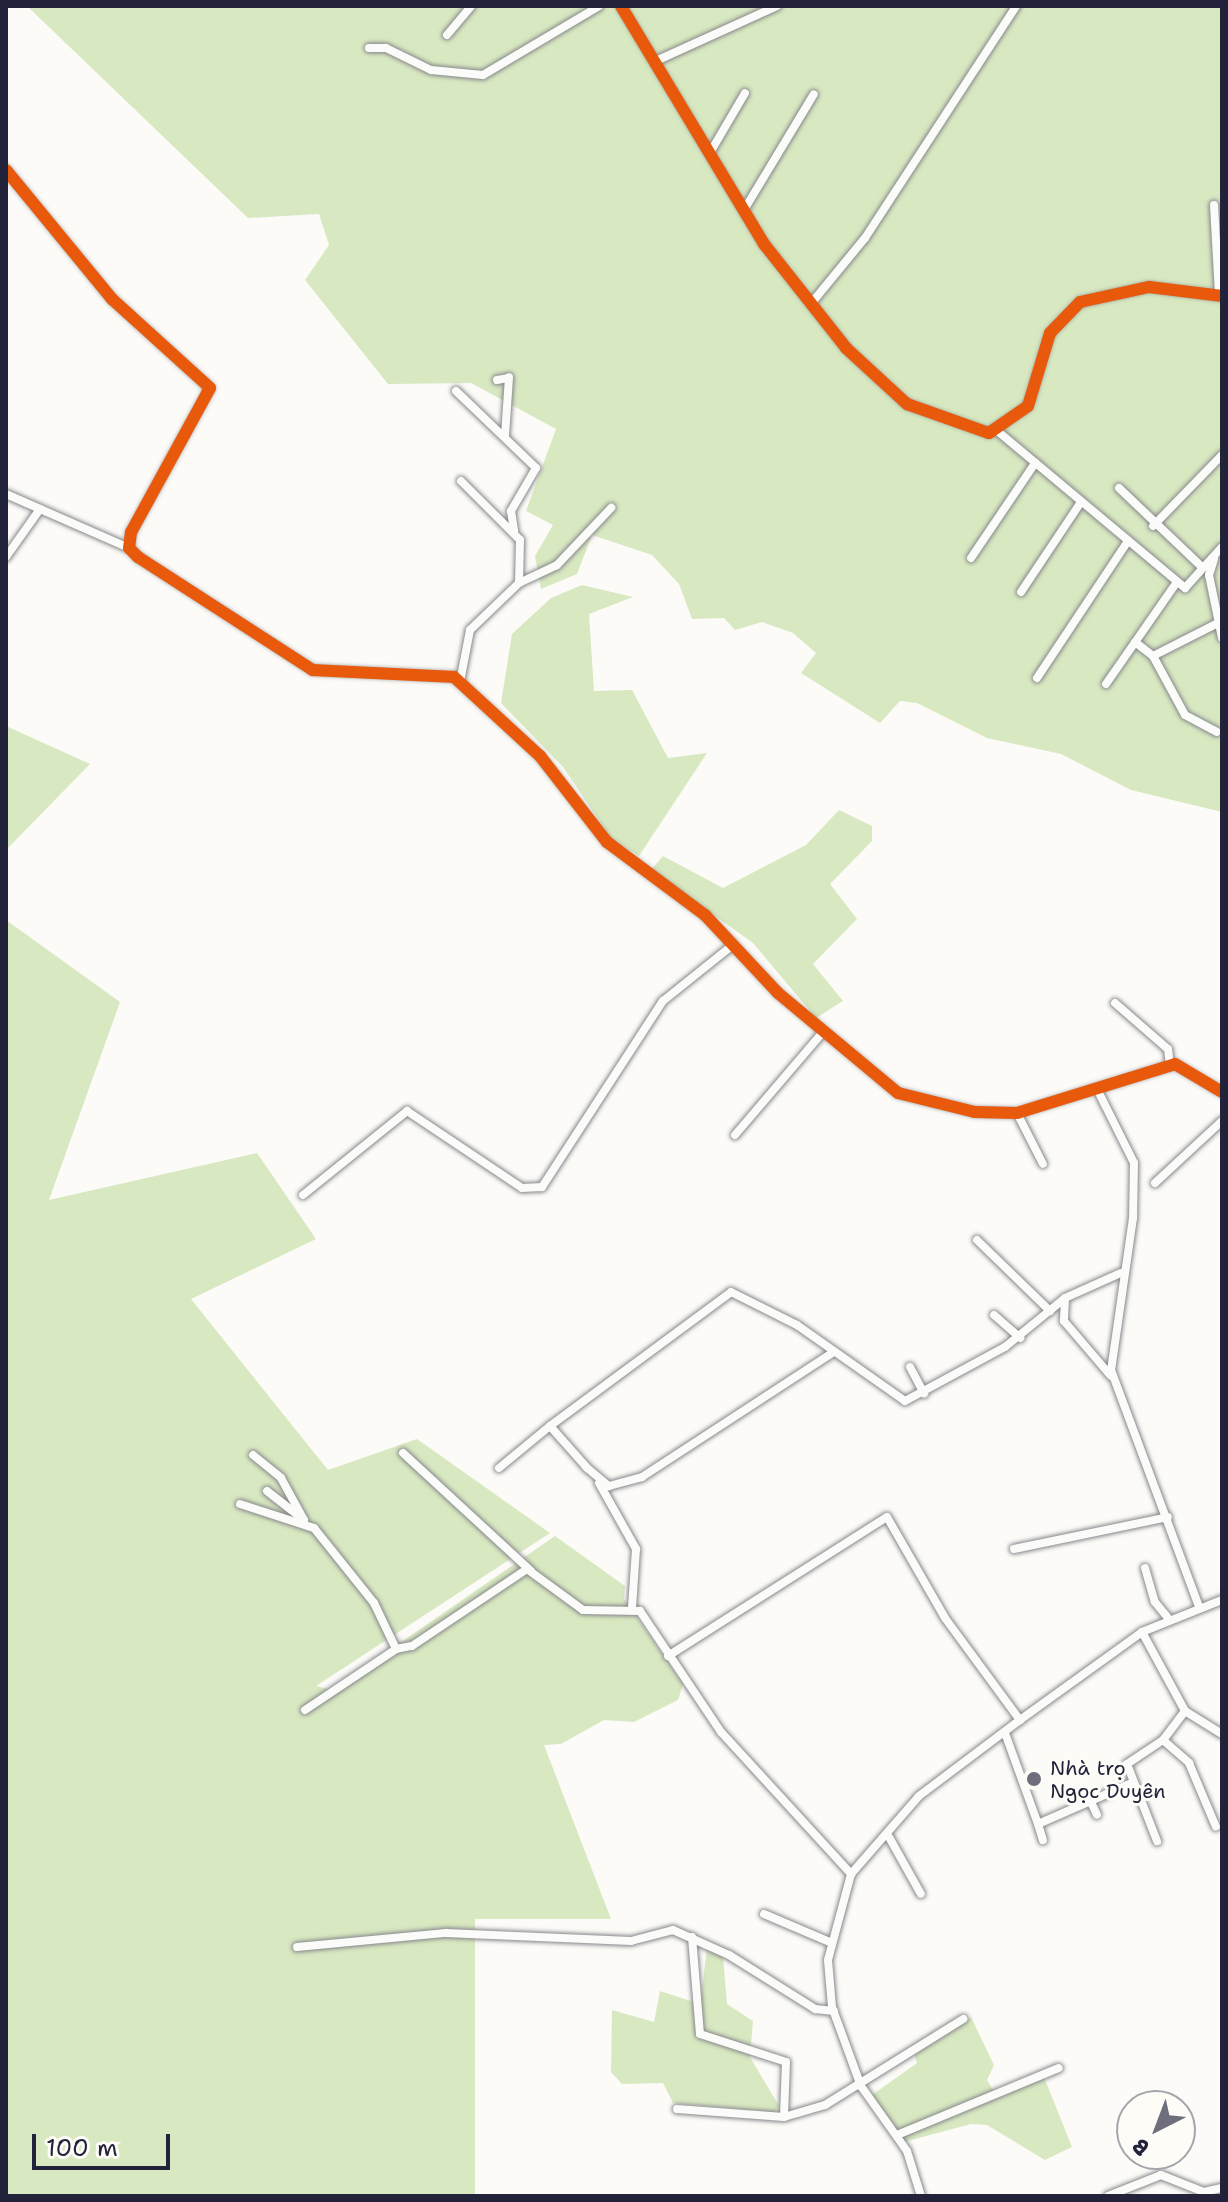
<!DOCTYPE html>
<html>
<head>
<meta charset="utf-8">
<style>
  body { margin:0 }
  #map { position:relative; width:1228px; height:2202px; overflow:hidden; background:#fcfbf8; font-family:"Shantell Sans",sans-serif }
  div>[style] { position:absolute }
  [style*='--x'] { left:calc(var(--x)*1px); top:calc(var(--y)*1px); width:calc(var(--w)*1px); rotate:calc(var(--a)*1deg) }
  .green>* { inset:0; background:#d8e9c1 }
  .roads { filter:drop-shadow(0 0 2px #88888c) drop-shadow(0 0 2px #88888c) }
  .minor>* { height:8px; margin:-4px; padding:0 4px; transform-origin:4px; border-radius:4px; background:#fbfbf9 }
  .cycleway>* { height:12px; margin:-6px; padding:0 6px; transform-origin:6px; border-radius:6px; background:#e8590c }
  .dots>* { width:22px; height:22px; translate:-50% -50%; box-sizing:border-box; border:4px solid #fdfcf7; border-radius:50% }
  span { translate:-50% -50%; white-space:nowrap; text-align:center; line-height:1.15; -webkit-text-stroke:6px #fdfcf7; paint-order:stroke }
  .poi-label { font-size:20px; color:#22223b }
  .left { translate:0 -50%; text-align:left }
  .frame { position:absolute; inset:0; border:8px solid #22223b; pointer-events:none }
  .north { position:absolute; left:1116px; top:2090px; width:80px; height:80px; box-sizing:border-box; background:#fdfcf7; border:2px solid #a5a5ac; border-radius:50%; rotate:222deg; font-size:22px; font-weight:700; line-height:32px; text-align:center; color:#22223b }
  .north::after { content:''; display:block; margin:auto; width:28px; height:36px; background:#6e6e7d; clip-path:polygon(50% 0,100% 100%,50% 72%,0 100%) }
  .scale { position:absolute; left:32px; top:2134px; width:138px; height:36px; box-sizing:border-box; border:4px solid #22223b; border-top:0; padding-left:10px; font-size:24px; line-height:28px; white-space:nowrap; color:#22223b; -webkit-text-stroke:6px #fdfcf7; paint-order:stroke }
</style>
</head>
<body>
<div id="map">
  <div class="green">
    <i style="clip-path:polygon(27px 6px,1222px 6px,1222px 812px,1131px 790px,1061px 754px,987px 738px,917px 703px,900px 701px,880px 723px,801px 673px,816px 653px,793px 633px,762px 622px,735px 630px,724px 618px,692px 619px,679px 584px,652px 555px,592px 535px,577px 574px,541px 589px,535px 556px,553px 525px,526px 511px,556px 429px,471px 383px,388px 384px,305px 280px,329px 245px,319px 214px,248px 218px)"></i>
    <i style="clip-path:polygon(582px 585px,633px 597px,589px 614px,594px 691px,632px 690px,668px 758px,707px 753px,639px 856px,611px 838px,563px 767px,501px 703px,512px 634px,551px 598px)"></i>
    <i style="clip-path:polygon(6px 726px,90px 764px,6px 850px)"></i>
    <i style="clip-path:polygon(839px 810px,872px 826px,872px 841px,830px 884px,857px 919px,813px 964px,843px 1001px,816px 1018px,753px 943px,651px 870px,663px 856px,723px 888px,806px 845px)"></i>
    <i style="clip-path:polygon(6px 920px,120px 1002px,49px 1200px,257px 1153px,316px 1239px,191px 1299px,328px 1470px,417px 1439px,550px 1533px,316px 1686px,332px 1690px,555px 1536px,625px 1586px,624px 1599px,683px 1684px,678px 1700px,634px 1722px,604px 1720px,561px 1744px,544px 1745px,611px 1919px,475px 1919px,475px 2196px,6px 2196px)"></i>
    <i style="clip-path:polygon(707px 1948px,723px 1956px,727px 2004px,753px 2021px,750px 2057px,779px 2106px,774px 2112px,673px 2103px,663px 2083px,622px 2084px,611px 2072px,612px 2010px,654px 2022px,660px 1991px,694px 2002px,701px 1997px)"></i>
    <i style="clip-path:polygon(971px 2017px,994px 2065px,987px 2080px,996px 2095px,1044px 2077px,1072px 2147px,1045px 2160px,987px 2125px,971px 2124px,904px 2142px,872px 2095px,917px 2063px,914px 2055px)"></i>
  </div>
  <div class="roads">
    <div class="minor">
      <i style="--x:621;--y:6;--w:278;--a:59"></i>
      <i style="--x:764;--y:244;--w:132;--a:51.7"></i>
      <i style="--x:846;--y:348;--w:83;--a:42.6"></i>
      <i style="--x:907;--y:404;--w:87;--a:19.5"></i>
      <i style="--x:989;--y:433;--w:47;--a:-34.7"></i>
      <i style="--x:1028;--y:406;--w:76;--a:-73.2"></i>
      <i style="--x:1050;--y:333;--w:43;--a:-45.9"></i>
      <i style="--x:1080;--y:302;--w:71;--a:-12.3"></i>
      <i style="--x:1149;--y:287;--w:74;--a:7"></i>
      <i style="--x:447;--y:35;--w:38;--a:-50"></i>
      <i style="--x:369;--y:48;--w:17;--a:0"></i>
      <i style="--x:386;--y:48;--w:50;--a:26.1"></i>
      <i style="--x:431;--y:70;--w:52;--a:5.5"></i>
      <i style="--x:483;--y:75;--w:135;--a:-30.7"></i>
      <i style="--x:658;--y:60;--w:131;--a:-24.4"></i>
      <i style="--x:711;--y:151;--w:67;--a:-59.6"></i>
      <i style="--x:6;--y:170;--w:167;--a:50.6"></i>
      <i style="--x:112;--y:299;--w:132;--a:42.2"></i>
      <i style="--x:210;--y:388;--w:164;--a:118.7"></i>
      <i style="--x:131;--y:532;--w:16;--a:97"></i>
      <i style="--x:129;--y:548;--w:13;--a:45"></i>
      <i style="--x:138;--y:557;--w:208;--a:32.9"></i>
      <i style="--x:313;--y:670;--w:141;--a:2.8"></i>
      <i style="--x:454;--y:677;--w:117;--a:42.6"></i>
      <i style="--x:540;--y:756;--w:109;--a:52.1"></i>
      <i style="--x:607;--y:842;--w:122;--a:36.7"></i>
      <i style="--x:705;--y:915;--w:107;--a:46.9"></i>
      <i style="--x:778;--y:993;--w:156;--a:39.8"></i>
      <i style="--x:898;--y:1093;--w:79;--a:13.9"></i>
      <i style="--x:975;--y:1112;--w:42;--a:1.4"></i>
      <i style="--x:1017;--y:1113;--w:165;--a:-17.2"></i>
      <i style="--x:1175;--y:1064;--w:55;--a:30.8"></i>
      <i style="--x:1214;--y:205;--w:90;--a:86.8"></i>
      <i style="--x:744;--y:210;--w:135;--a:-58.9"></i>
      <i style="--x:814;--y:300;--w:80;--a:-50.6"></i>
      <i style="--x:865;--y:238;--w:277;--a:-56.9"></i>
      <i style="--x:497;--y:380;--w:11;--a:-10"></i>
      <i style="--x:456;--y:391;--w:111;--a:43.9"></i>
      <i style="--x:536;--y:468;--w:50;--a:120.2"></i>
      <i style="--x:511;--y:511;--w:20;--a:81"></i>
      <i style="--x:995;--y:429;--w:248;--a:39.9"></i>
      <i style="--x:1185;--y:588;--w:55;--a:-47.9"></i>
      <i style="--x:505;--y:436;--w:59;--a:-86.1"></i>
      <i style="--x:461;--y:481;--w:83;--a:45"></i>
      <i style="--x:520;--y:540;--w:43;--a:91.3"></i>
      <i style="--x:1119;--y:488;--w:116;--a:43.6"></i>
      <i style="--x:6;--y:494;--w:134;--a:23.7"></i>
      <i style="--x:1153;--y:526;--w:99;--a:-45.8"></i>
      <i style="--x:6;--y:557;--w:59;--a:-54.7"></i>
      <i style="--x:971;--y:558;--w:115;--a:-56"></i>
      <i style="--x:1214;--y:559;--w:17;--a:107"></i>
      <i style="--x:1209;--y:575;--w:64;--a:78.3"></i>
      <i style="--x:1021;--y:592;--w:108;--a:-56.3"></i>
      <i style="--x:1135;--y:642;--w:23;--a:38"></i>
      <i style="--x:1153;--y:656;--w:77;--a:-26.9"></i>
      <i style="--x:1153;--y:656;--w:67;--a:61.5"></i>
      <i style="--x:1185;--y:715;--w:36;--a:28"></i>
      <i style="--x:1037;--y:678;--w:164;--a:-56.4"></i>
      <i style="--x:460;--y:682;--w:53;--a:-79.1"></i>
      <i style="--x:470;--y:630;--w:68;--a:-43.8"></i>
      <i style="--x:519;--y:583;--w:42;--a:-25.3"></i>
      <i style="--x:557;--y:565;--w:79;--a:-46.5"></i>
      <i style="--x:1106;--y:684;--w:124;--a:-55.2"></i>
      <i style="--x:1115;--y:1003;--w:70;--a:41"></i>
      <i style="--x:1168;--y:1049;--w:16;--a:83"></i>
      <i style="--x:1098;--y:1091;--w:80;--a:63.4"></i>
      <i style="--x:1134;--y:1163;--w:55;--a:91"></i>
      <i style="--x:1133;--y:1218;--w:154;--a:98.2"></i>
      <i style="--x:1111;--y:1370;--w:252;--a:69.6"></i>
      <i style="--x:1017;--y:1113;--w:57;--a:63"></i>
      <i style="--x:735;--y:1135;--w:134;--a:-49.5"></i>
      <i style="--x:1155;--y:1183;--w:91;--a:-42.8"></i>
      <i style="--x:303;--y:1195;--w:134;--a:-38.9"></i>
      <i style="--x:407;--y:1111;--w:138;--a:33.8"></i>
      <i style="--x:522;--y:1188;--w:20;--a:-3"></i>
      <i style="--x:542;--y:1187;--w:222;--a:-57"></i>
      <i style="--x:663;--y:1001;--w:90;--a:-38.7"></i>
      <i style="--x:977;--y:1240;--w:102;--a:44.2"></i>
      <i style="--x:1065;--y:1299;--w:22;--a:93"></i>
      <i style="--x:1064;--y:1321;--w:72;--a:49.5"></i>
      <i style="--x:994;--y:1315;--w:35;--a:41"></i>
      <i style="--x:910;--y:1367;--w:30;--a:62"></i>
      <i style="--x:550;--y:1426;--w:225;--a:-36.5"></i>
      <i style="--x:731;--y:1292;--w:74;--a:26.6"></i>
      <i style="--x:797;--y:1325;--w:132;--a:35.1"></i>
      <i style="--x:905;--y:1401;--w:114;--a:-28.4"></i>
      <i style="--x:1005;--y:1347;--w:77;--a:-39.2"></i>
      <i style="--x:1065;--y:1298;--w:61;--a:-24.1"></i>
      <i style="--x:403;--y:1453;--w:174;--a:42.7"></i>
      <i style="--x:253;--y:1455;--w:36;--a:39"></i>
      <i style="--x:281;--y:1478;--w:48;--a:61.3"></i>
      <i style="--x:304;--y:1520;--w:47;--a:-141.9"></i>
      <i style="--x:586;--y:1467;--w:30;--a:40"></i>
      <i style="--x:609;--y:1486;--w:34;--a:-15"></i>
      <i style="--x:642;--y:1477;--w:229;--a:-33.1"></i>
      <i style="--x:499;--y:1468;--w:66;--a:-39.5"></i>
      <i style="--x:550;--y:1426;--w:57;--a:48.5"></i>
      <i style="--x:599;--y:1483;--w:76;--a:60.7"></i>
      <i style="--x:636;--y:1549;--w:59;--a:93.9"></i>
      <i style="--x:240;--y:1504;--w:78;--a:18"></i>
      <i style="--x:314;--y:1528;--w:96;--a:51.3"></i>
      <i style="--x:374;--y:1603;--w:51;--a:64.4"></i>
      <i style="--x:396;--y:1649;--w:16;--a:-11"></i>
      <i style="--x:412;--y:1646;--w:138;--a:-33.8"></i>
      <i style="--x:527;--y:1569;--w:69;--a:36.2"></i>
      <i style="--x:583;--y:1610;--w:57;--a:1"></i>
      <i style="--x:640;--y:1611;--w:146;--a:56.2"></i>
      <i style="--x:721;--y:1732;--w:193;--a:47.5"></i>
      <i style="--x:1014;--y:1549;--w:157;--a:-11.7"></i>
      <i style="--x:1145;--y:1568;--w:35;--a:74"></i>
      <i style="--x:1155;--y:1602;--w:22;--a:51"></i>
      <i style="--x:1142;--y:1632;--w:90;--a:61.4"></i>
      <i style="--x:1185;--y:1711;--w:36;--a:127"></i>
      <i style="--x:1163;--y:1740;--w:43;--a:146.3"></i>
      <i style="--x:1127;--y:1764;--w:83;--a:68.7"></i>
      <i style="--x:668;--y:1656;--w:259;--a:-32.4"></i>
      <i style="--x:887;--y:1517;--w:116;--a:60.1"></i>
      <i style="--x:945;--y:1618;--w:127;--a:53.7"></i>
      <i style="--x:305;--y:1710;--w:110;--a:-33.8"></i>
      <i style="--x:1185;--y:1711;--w:44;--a:31.9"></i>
      <i style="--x:1005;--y:1733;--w:97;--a:70.1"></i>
      <i style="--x:1038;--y:1824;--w:103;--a:-23.6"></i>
      <i style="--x:1163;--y:1740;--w:35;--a:41"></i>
      <i style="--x:1189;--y:1763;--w:69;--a:67.1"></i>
      <i style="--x:1091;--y:1802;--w:14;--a:65"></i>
      <i style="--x:1038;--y:1824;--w:17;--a:73"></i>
      <i style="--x:889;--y:1837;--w:65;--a:60.7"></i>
      <i style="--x:764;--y:1914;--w:74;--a:23.1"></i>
      <i style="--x:692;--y:1937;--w:97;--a:85.3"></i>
      <i style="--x:700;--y:2034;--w:90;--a:18"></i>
      <i style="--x:786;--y:2062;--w:55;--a:92.1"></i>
      <i style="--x:297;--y:1947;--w:150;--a:-5.4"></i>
      <i style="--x:446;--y:1933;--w:185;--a:2.5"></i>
      <i style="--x:631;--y:1941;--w:43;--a:-14.7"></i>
      <i style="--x:673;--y:1930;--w:61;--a:24.1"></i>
      <i style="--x:729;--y:1955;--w:102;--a:32.1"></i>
      <i style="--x:815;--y:2009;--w:19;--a:6"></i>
      <i style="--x:677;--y:2109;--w:107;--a:4.3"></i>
      <i style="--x:784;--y:2117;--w:43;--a:-16.3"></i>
      <i style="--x:825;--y:2105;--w:163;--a:-31.9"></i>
      <i style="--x:897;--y:2135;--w:175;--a:-22.5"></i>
      <i style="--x:921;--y:2196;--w:47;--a:-107.3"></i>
      <i style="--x:907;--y:2151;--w:80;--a:-125.3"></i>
      <i style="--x:861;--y:2086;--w:84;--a:-110.2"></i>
      <i style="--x:832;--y:2007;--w:47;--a:-94.9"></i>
      <i style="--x:828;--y:1960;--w:89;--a:-75"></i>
      <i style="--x:851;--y:1874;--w:103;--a:-48.9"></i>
      <i style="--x:919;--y:1796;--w:126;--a:-37"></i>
      <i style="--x:1020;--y:1720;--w:150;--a:-35.8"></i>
      <i style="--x:1142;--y:1632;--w:86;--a:-21.8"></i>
      <i style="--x:1108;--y:2196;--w:57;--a:-21.6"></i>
      <i style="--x:1161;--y:2175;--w:46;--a:21.6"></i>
      <i style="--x:1204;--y:2192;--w:18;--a:-13"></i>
    </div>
  </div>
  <div class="cycleway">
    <i style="--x:621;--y:6;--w:278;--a:59"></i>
    <i style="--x:764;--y:244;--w:132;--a:51.7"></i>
    <i style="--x:846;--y:348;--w:83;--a:42.6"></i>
    <i style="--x:907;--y:404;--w:87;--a:19.5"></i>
    <i style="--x:989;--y:433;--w:47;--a:-34.7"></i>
    <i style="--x:1028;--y:406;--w:76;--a:-73.2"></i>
    <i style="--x:1050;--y:333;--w:43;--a:-45.9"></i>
    <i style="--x:1080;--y:302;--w:71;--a:-12.3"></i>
    <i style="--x:1149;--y:287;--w:74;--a:7"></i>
    <i style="--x:6;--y:170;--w:167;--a:50.6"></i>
    <i style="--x:112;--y:299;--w:132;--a:42.2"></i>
    <i style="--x:210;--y:388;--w:164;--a:118.7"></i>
    <i style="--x:131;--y:532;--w:16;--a:97"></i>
    <i style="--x:129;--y:548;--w:13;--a:45"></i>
    <i style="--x:138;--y:557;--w:208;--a:32.9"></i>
    <i style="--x:313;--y:670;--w:141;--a:2.8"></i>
    <i style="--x:454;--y:677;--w:117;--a:42.6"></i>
    <i style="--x:540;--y:756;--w:109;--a:52.1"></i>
    <i style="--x:607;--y:842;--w:122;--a:36.7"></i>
    <i style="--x:705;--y:915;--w:107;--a:46.9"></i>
    <i style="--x:778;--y:993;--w:156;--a:39.8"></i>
    <i style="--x:898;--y:1093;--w:79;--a:13.9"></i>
    <i style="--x:975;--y:1112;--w:42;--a:1.4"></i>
    <i style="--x:1017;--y:1113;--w:165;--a:-17.2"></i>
    <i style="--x:1175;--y:1064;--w:55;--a:30.8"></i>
  </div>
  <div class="dots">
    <i style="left:1034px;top:1779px;background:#6e6e7d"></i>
  </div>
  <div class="poi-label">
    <span class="left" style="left:1050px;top:1780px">Nhà trọ<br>Ngọc Duyên</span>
  </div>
  <div class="frame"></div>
  <div class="north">B</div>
  <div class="scale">100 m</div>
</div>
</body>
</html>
